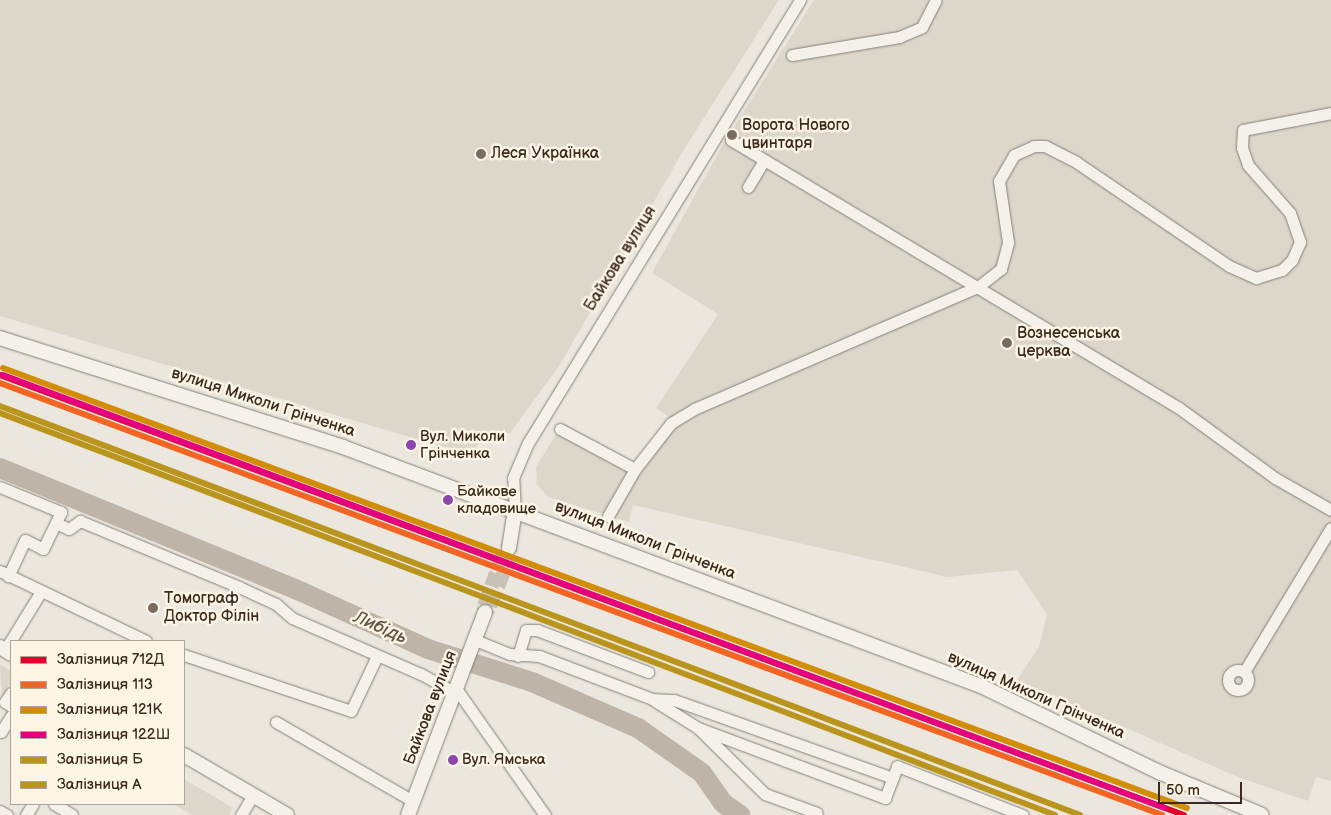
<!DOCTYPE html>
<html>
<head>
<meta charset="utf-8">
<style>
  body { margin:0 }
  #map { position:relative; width:1331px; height:815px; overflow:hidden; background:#ebe7de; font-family:"Balsamiq Sans",sans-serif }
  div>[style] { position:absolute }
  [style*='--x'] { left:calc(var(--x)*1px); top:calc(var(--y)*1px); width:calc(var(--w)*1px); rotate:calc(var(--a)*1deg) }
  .green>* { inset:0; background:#ddd6ca }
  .river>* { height:20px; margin:-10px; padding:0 10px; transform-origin:10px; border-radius:10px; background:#beb5a8 }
  .major-tunnel>* { height:14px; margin-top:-7px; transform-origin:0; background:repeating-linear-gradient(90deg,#c8c1b8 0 14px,transparent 0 21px) }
  .roads { filter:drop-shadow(0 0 1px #858079) drop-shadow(0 0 1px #858079) }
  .minor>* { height:11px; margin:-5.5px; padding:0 5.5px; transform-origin:5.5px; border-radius:5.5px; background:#f4f0ea }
  .minor>.ring { margin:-5.5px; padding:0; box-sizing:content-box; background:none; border:11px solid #f4f0ea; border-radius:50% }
  .major>* { height:14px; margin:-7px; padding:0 7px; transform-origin:7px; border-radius:7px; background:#f4f0ea }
  .rail-1>* { height:6px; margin:-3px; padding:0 3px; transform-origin:3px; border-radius:3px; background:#e4002b }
  .rail-2>* { height:6px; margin:-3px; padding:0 3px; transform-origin:3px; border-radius:3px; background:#f26522 }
  .rail-3>* { height:6px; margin:-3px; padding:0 3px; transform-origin:3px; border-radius:3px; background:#d18d06 }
  .rail-4>* { height:6px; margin:-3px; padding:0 3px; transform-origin:3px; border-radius:3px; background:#e5007d }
  .rail-5>* { height:6px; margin:-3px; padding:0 3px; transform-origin:3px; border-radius:3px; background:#ba951e }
  .rail-6>* { height:6px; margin:-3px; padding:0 3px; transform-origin:3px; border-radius:3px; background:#ba951e }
  .dots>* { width:14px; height:14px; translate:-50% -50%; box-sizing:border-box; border:2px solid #fcf5e5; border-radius:50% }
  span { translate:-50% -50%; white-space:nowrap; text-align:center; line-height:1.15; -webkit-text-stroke:5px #fcf5e5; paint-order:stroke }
  .bus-label { font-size:15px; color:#3b2a1e }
  .left { translate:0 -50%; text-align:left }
  .poi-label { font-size:16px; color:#3b2a1e }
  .street-label { font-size:16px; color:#3b2a1e }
  .water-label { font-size:18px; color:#625346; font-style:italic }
  .legend { position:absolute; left:10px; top:640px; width:175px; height:165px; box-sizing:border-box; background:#fcf5e5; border:1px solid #afa495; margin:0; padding:6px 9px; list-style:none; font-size:15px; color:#3b2a1e }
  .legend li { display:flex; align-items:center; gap:10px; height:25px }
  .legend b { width:25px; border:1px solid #afa495 }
  .scale { position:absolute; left:1158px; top:782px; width:84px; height:22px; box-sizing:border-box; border:2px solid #3b2a1e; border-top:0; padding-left:6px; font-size:15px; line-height:18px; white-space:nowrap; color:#3b2a1e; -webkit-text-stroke:4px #fcf5e5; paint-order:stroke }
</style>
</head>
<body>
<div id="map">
  <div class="green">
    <i style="clip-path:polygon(0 0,779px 0,686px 146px,559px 366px,510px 433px,490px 434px,477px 445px,474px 456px,0 316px)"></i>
    <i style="clip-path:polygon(814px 0,1331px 0,1331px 781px,1316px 777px,1308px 801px,1240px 778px,1017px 680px,1039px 647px,1047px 614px,1017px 570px,948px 577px,633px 505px,629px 522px,548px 497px,537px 485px,536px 467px,563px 423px,636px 466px,669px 417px,656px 408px,718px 314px,652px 273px,722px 146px)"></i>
    <i style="clip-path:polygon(0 664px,11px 671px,11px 681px,2px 698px)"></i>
    <i style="clip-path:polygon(184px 779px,233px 808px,229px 815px,192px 815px,173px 804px,184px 804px)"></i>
  </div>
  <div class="river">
    <i style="--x:0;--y:468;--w:326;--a:22.3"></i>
    <i style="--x:302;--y:592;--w:138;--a:24.3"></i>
    <i style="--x:428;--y:649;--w:109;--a:17.6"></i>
    <i style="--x:532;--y:682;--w:116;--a:23.5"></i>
    <i style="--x:638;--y:728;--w:78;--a:35.1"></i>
    <i style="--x:702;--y:773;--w:37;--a:55"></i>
    <i style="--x:723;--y:803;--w:21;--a:35"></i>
  </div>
  <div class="major-tunnel">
    <i style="--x:509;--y:548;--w:6;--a:72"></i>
    <i style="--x:511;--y:554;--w:57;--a:111.6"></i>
    <i style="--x:490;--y:607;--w:7;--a:135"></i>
    <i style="--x:485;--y:612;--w:6;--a:-99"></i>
    <i style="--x:484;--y:606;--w:59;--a:-70"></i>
    <i style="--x:504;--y:551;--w:6;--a:-31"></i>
  </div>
  <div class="roads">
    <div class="minor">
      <i style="--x:792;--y:55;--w:109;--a:-9.5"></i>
      <i style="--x:899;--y:37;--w:25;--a:-23"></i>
      <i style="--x:922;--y:27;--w:30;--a:-63"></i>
      <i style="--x:731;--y:140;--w:522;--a:30.89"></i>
      <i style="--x:1179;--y:408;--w:119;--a:36.1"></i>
      <i style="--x:1275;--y:478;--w:64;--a:29.7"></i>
      <i style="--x:748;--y:187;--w:31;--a:-59"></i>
      <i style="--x:560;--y:429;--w:85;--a:28.1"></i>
      <i style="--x:0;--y:487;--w:66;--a:22.3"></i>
      <i style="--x:61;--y:512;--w:41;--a:115.9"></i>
      <i style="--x:43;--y:549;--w:20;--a:-153"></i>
      <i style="--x:25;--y:540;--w:40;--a:115"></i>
      <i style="--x:515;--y:511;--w:33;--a:-93"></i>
      <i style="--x:513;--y:478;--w:38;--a:-67"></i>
      <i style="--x:528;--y:443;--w:520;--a:-58.45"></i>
      <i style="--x:608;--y:516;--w:54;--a:-60.1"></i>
      <i style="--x:635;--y:469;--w:58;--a:-52"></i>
      <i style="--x:671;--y:423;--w:27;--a:-31"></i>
      <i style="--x:694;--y:409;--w:310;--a:-23.3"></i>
      <i style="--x:979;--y:286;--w:28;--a:-38"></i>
      <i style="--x:1001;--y:269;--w:28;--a:-75"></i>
      <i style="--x:1008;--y:242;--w:62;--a:-98.4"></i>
      <i style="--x:999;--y:181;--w:30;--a:-60"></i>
      <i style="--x:1014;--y:155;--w:22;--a:-24"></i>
      <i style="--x:1034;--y:146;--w:11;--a:0"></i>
      <i style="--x:1045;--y:146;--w:35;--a:27"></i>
      <i style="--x:1076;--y:162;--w:185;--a:34.2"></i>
      <i style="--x:1229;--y:266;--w:30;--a:24"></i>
      <i style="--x:1256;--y:278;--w:27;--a:-17"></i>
      <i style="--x:1282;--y:270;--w:14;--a:-45"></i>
      <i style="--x:1292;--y:260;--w:20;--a:-66"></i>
      <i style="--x:1300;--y:242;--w:31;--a:-109"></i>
      <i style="--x:1290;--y:213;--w:64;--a:-131.2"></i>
      <i style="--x:1248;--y:165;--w:18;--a:-109"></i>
      <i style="--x:1242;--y:148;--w:18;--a:-87"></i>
      <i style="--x:1243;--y:130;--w:90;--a:-10.9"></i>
      <i style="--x:56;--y:523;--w:14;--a:25"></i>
      <i style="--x:69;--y:529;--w:14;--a:-36"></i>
      <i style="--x:80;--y:521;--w:172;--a:22.5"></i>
      <i style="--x:239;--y:587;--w:41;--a:24.7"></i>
      <i style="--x:276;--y:604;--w:21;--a:41"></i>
      <i style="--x:292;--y:618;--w:141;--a:23.5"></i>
      <i style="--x:421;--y:674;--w:39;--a:29"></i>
      <i style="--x:0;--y:571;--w:162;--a:25.6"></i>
      <i style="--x:475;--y:640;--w:37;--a:22"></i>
      <i style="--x:509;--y:654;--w:30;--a:4"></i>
      <i style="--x:539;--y:656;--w:121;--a:20.8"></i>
      <i style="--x:652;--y:699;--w:22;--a:3"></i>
      <i style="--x:674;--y:700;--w:232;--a:19.6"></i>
      <i style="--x:5;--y:650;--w:67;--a:-58.4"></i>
      <i style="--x:184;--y:655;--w:176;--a:18.5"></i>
      <i style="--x:351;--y:711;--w:61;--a:-64.7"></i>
      <i style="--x:518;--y:656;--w:27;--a:-73"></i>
      <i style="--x:526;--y:630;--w:11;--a:0"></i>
      <i style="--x:537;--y:630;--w:119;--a:20.7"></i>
      <i class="ring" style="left:1228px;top:670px;width:9px;height:9px"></i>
      <i style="--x:1244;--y:672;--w:168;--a:-58.9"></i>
      <i style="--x:457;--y:690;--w:153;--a:54.9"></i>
      <i style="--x:11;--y:693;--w:11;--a:124"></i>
      <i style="--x:5;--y:702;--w:7;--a:34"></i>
      <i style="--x:655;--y:701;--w:51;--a:32.1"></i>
      <i style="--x:698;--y:728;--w:94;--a:44.6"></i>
      <i style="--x:765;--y:794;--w:55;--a:20.1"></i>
      <i style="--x:276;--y:722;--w:158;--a:30"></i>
      <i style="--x:698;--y:728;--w:200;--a:20.5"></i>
      <i style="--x:885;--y:798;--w:34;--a:-69"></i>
      <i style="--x:897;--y:766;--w:135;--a:21.3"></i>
      <i style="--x:1;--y:732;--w:19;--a:-58"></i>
      <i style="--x:54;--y:804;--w:21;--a:31"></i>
      <i style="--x:0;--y:811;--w:8;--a:30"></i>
      <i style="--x:26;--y:815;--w:13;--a:-58"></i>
      <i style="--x:241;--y:815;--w:23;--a:-59"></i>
    </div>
    <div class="major">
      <i style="--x:0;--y:338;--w:360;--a:17.6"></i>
      <i style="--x:343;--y:447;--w:681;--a:20.54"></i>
      <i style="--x:981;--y:686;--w:200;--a:25.8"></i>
      <i style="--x:1161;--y:773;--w:109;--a:22.6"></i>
      <i style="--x:509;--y:548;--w:37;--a:-81"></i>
      <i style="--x:0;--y:647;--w:13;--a:32"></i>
      <i style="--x:184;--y:755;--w:119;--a:30.2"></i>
      <i style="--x:408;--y:815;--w:217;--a:-69.2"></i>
    </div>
  </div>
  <div class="rail-1">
    <i style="--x:0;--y:375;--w:1263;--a:20.39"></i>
  </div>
  <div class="rail-2">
    <i style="--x:0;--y:383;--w:1240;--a:20.39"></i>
  </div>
  <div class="rail-3">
    <i style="--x:3;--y:368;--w:1263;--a:20.39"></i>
  </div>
  <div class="rail-4">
    <i style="--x:3;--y:375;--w:1240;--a:20.44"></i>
  </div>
  <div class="rail-5">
    <i style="--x:0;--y:406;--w:1155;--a:20.74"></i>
  </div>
  <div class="rail-6">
    <i style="--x:0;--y:413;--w:1129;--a:20.86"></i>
  </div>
  <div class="dots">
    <i style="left:732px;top:135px;background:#796c61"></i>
    <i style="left:481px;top:154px;background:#796c61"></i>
    <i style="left:1007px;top:343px;background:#796c61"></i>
    <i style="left:411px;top:445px;background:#8e44ad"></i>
    <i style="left:448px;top:500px;background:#8e44ad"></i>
    <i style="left:153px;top:608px;background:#796c61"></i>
    <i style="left:453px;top:760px;background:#8e44ad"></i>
  </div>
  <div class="bus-label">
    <span class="left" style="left:420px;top:445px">Вул. Миколи<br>Грінченка</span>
    <span class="left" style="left:457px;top:500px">Байкове<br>кладовище</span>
    <span class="left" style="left:462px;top:760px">Вул. Ямська</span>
  </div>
  <div class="poi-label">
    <span class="left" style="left:742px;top:135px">Ворота Нового<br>цвинтаря</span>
    <span class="left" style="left:491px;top:154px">Леся Українка</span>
    <span class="left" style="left:1017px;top:343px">Вознесенська<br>церква</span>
    <span class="left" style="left:164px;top:608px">Томограф<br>Доктор Філін</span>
  </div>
  <div class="street-label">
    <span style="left:621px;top:259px;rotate:-58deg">Байкова вулиця</span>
    <span style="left:263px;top:403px;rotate:18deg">вулиця Миколи Грінченка</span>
    <span style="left:645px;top:541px;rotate:21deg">вулиця Миколи Грінченка</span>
    <span style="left:1036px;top:696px;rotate:24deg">вулиця Миколи Грінченка</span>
    <span style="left:431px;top:708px;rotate:-69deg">Байкова вулиця</span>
  </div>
  <div class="water-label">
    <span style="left:380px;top:628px;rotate:24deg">Либідь</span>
  </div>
  <ul class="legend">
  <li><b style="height:6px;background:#e4002b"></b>Залізниця 712Д</li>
  <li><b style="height:6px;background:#f26522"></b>Залізниця 113</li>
  <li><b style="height:6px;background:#d18d06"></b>Залізниця 121К</li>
  <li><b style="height:6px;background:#e5007d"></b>Залізниця 122Ш</li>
  <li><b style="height:6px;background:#ba951e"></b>Залізниця Б</li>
  <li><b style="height:6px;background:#ba951e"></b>Залізниця A</li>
  </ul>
  <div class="scale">50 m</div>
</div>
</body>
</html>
